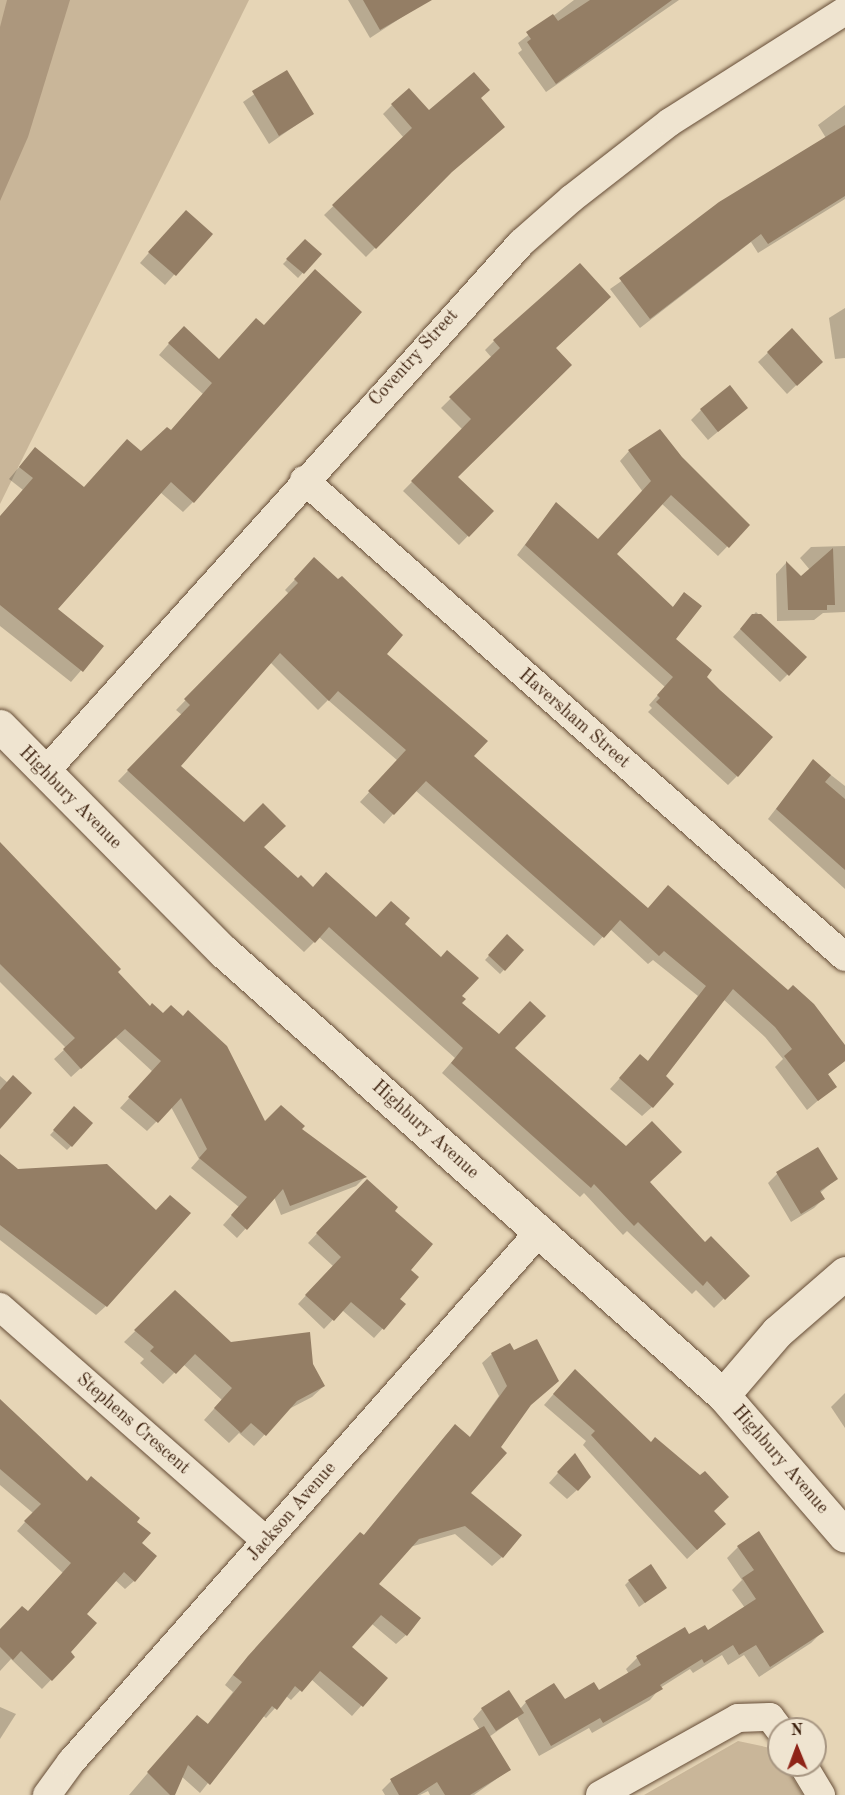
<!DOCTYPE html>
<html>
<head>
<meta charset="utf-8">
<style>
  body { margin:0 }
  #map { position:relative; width:845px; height:1795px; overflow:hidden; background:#e6d5b6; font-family:"Old Standard TT",serif }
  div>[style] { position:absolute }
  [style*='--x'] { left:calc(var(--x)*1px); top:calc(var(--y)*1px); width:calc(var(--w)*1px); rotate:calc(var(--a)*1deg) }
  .green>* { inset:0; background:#c9b699 }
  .water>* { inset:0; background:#ac977d }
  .shadow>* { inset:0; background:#0003 }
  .building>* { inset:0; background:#947e65 }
  .roads { filter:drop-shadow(0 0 2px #664d37) drop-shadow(0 0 2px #664d37) }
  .street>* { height:28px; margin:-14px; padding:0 14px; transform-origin:14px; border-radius:14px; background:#efe4d0 }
  .secondary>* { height:33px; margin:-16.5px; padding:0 16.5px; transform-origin:16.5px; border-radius:16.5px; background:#efe4d0 }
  span { translate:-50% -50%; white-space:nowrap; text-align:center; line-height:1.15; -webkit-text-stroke:4.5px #efe4d0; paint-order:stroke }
  .street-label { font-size:18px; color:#3c200d }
  .north { position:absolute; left:767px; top:1717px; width:60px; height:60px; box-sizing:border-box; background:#efe4d0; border:2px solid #a79682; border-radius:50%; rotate:359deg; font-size:16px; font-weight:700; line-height:24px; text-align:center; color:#3c200d }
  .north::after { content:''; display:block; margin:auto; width:21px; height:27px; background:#8f2418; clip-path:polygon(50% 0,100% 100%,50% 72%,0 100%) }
</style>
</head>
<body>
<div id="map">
  <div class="green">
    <i style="clip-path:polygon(0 0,249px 0,0 504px)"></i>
    <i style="clip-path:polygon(738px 1741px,775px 1749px,779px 1765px,785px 1765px,803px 1795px,644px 1795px)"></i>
  </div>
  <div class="water">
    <i style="clip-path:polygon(7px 0,70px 0,28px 137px,0 201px,0 27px)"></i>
  </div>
  <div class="shadow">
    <i style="clip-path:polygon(348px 0,415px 0,419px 6px,370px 38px)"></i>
    <i style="clip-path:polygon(574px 0,679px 0,546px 92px,518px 53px,522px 50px,518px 43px)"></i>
    <i style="clip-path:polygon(286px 72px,312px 114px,269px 144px,243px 102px)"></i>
    <i style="clip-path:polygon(479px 99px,441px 181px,366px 257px,324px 215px,404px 138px,383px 114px,392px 105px,429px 112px)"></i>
    <i style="clip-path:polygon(845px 105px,845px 199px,758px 253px,751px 242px,640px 328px,610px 289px,826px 138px,818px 125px)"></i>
    <i style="clip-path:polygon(176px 222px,210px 234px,165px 285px,140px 263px)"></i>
    <i style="clip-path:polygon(305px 241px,320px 254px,298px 278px,283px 264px)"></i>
    <i style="clip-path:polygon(845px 308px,845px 358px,835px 359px,829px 318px)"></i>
    <i style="clip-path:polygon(792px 330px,811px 371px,787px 394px,758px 362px)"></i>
    <i style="clip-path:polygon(173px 339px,219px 360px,193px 502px,183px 512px,160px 492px,56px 609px,102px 646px,71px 682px,0 626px,0 517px,23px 490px,9px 479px,25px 460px,83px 489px,170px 432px,203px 394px,159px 355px)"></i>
    <i style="clip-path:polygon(494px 341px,554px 348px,456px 477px,492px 511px,459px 545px,403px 491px,463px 430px,441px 408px,492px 358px,485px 350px)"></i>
    <i style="clip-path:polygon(746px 408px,708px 440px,691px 420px,701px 410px)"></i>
    <i style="clip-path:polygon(629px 451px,680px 458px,748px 525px,718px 556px,661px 503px,615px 554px,672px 608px,684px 594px,674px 639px,705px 677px,737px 776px,728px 785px,648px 712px,652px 708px,649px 705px,665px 687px,517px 555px,556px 504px,598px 541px,643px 492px,620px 461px)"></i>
    <i style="clip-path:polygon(845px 546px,845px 612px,823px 613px,814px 620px,777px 621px,776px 574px,786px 563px,801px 578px,810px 570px,800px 558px,811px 547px)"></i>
    <i style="clip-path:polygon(305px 569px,472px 757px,648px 910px,845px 1048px,845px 1061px,827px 1075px,835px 1086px,807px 1110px,775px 1067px,783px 1059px,765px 1037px,723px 999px,664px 1077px,652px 1107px,642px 1116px,610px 1089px,631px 1066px,647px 1062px,698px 996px,653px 960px,648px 964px,610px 929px,594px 946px,415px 790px,384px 824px,360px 802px,398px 761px,328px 700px,318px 710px,270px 662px,179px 767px,298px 880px,376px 918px,403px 924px,460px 996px,460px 1004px,513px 1047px,705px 1244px,747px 1276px,714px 1308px,696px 1290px,692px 1294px,627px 1231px,623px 1235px,584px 1193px,580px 1197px,442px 1073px,455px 1058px,319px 937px,304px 952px,118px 781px,182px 715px,176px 710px,289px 594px,285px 590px)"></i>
    <i style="clip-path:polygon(756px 612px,805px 657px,780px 682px,733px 637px)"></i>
    <i style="clip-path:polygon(813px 761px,845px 786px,845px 889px,768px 819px)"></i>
    <i style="clip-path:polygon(0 845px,119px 969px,116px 972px,264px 1124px,300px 1130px,365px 1177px,356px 1186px,281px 1215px,274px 1197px,237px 1238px,223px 1225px,239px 1207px,191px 1168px,199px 1159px,171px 1107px,147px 1131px,120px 1108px,153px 1072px,115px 1037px,71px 1077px,54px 1059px,66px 1048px,0 982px)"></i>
    <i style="clip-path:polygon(507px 936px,522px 950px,500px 974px,485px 960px)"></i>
    <i style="clip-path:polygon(0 1076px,8px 1083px,0 1127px)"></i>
    <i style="clip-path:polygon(70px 1113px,71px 1146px,67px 1150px,50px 1135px)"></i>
    <i style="clip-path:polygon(0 1156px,106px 1306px,96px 1315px,0 1240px)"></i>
    <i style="clip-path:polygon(777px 1174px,836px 1179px,820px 1193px,823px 1199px,814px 1208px,791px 1222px,768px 1183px)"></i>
    <i style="clip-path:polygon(359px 1189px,392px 1211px,409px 1270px,398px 1299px,404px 1305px,374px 1338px,342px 1310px,324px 1329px,298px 1304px,333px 1266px,308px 1243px)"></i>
    <i style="clip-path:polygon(175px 1292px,230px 1343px,312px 1364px,324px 1386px,312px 1397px,287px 1410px,254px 1446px,239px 1433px,229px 1443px,204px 1420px,222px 1400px,183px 1364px,163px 1384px,140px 1363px,144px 1359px,124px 1342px)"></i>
    <i style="clip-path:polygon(492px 1354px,528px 1407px,469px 1493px,502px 1557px,492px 1566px,455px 1534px,410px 1547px,377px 1585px,406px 1635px,396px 1644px,372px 1624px,350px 1648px,386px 1678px,352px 1716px,311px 1679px,291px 1700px,286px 1696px,266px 1718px,262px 1715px,200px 1793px,181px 1776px,173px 1795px,129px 1795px,188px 1726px,207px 1725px,233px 1692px,225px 1685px,239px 1667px,350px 1543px,363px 1536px,446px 1435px,455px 1426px,469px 1438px,499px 1396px,482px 1363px)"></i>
    <i style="clip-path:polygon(565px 1381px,713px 1511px,715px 1533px,687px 1559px,583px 1445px,586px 1441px,544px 1405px)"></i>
    <i style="clip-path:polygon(845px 1393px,845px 1428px,831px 1407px)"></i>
    <i style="clip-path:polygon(0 1401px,52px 1453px,135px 1522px,140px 1544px,134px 1581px,125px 1589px,115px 1580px,84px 1614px,68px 1652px,73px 1657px,42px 1689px,11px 1659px,0 1671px,0 1631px,27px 1613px,63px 1573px,17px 1531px,33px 1513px,0 1485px)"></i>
    <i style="clip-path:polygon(565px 1465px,577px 1490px,567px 1499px,549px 1483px)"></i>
    <i style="clip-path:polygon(738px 1547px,822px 1632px,811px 1643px,759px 1677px,744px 1655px,728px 1665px,722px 1655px,693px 1673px,690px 1669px,660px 1688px,650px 1700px,592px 1733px,589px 1728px,539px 1756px,517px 1717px,489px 1737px,509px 1770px,474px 1795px,430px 1795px,428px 1791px,420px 1795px,385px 1795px,382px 1790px,391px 1781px,480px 1730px,473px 1719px,482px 1709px,520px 1709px,526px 1702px,564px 1701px,598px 1693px,629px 1674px,626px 1669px,637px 1658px,708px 1632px,745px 1608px,732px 1590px,742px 1580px,727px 1558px)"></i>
    <i style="clip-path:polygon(629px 1581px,665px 1588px,639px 1607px,625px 1585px)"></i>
    <i style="clip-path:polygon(0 1707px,16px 1714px,0 1739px)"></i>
  </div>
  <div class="building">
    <i style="clip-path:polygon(363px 0,432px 0,380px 30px)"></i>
    <i style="clip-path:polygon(590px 0,672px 0,556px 84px,527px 42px,531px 39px,526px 32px,553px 14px,558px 21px)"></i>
    <i style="clip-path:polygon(287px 70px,314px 114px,279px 136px,252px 91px)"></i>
    <i style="clip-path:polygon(474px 72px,490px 90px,481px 98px,505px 127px,452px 172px,376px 249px,332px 205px,412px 128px,391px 104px,409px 88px,429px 110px)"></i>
    <i style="clip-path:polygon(845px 125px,845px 196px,768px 244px,761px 234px,650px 319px,619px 278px,719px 202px)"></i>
    <i style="clip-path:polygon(186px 210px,213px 234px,176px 276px,148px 252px)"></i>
    <i style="clip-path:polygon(305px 239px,322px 254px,304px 274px,286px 259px)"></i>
    <i style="clip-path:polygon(580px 263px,611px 297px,556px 348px,572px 365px,458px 477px,494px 511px,469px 537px,411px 481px,471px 419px,449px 397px,500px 348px,493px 340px)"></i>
    <i style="clip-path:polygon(315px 269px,362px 312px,194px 503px,171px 482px,58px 609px,104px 646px,83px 672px,0 605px,0 516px,33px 478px,19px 467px,35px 447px,84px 487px,127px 439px,141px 451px,167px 427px,171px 430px,212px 383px,168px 343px,184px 326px,219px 359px,256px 318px,264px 325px)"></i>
    <i style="clip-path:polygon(792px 328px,823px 362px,797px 386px,767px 352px)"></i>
    <i style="clip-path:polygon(730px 385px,748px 408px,718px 432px,700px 409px)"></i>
    <i style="clip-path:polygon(660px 429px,682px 457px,750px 525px,729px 548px,671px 495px,617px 554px,673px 607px,684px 592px,702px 606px,676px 639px,712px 670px,707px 677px,720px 690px,773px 737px,738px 777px,656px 702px,660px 698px,657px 695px,673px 677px,525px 545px,556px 502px,598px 539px,651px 481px,628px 450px)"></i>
    <i style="clip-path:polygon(833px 548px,835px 605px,827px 605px,827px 610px,788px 610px,786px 561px,801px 576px)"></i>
    <i style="clip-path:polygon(314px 557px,338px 579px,342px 576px,403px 635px,387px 654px,488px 741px,474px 756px,648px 908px,668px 885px,788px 990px,793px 985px,814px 1004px,845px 1045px,845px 1061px,828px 1074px,837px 1087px,818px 1101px,784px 1056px,792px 1049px,775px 1027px,733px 989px,666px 1076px,674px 1084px,653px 1108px,619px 1078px,640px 1054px,648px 1061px,706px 986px,664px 951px,659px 956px,620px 920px,604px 938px,426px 781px,394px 815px,368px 791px,406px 750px,338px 691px,329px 701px,280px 653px,181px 766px,244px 822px,263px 803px,286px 826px,264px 847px,298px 878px,301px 875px,313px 887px,326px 872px,376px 917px,391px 901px,410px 918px,405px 924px,441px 957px,447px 950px,479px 978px,462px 996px,466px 999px,462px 1003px,499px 1034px,530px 1001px,546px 1016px,515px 1048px,626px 1146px,652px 1121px,682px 1152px,650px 1182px,705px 1242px,711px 1236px,750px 1276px,725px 1300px,707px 1281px,703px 1286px,638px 1222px,634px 1226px,594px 1184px,591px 1188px,451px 1063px,463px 1048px,329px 927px,315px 943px,127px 770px,190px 705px,184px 699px,298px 583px,294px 579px)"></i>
    <i style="clip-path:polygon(752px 614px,761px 614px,807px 657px,789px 676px,740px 629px)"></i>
    <i style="clip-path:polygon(813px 759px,831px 775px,825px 782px,845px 799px,845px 870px,776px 809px)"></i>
    <i style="clip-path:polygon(0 842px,121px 969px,118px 972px,150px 1006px,152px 1003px,163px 1013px,171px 1005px,183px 1016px,188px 1010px,227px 1046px,265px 1121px,281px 1105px,305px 1126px,302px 1129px,367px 1177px,290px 1206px,283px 1189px,247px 1230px,231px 1215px,247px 1197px,199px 1158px,207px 1149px,181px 1098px,158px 1123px,128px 1097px,161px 1061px,125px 1029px,81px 1069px,63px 1049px,75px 1038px,0 964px)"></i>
    <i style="clip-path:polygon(507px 934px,524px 950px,505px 971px,488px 955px)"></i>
    <i style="clip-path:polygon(13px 1075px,32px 1093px,0 1129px,0 1090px)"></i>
    <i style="clip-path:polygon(74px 1106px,93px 1123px,72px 1147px,53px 1130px)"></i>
    <i style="clip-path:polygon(818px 1147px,838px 1179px,820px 1191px,825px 1199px,801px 1214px,776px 1172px)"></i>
    <i style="clip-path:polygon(0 1154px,18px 1169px,107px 1164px,156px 1210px,170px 1195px,191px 1213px,107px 1307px,0 1225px)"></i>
    <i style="clip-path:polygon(367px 1179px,398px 1207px,395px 1211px,433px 1244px,411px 1270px,419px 1277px,400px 1299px,406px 1304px,384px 1330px,351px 1302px,334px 1321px,305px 1295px,341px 1257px,316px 1233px)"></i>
    <i style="clip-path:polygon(175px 1290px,231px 1342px,310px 1332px,313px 1364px,325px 1386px,297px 1401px,266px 1436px,251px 1423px,241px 1433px,214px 1408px,232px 1388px,195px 1354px,176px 1374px,150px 1351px,154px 1347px,134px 1330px)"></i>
    <i style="clip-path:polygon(537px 1339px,559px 1381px,531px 1405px,501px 1447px,507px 1453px,471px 1493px,522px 1535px,503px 1558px,465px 1526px,419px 1539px,379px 1584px,421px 1618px,407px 1636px,381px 1615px,352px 1647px,388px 1678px,363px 1707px,320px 1671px,302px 1692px,295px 1686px,277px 1710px,272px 1706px,210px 1785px,188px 1765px,175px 1795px,170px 1795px,147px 1772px,197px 1715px,208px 1724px,242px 1682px,233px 1675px,248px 1656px,360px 1532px,364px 1535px,455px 1424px,470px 1437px,507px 1386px,491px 1353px,510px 1343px,514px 1350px)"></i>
    <i style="clip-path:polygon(575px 1369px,651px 1442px,655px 1437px,700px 1475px,705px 1471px,729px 1497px,714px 1511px,726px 1524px,697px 1550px,591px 1435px,595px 1431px,553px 1394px)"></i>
    <i style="clip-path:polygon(0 1399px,87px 1481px,91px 1476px,140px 1518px,137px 1522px,151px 1533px,142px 1543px,157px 1556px,135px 1582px,124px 1572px,87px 1614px,97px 1623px,71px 1652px,75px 1657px,52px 1681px,21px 1651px,13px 1660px,0 1647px,0 1629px,22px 1606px,28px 1611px,71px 1563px,24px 1521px,41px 1504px,0 1469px)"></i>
    <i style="clip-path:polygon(575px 1453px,591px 1477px,578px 1491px,557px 1472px)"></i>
    <i style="clip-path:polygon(759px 1531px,824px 1632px,770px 1667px,756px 1645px,739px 1655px,733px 1645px,704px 1663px,702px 1659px,660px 1685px,663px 1689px,603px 1723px,600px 1718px,551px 1746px,525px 1701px,554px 1683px,565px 1699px,594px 1682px,599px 1690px,641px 1665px,636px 1656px,685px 1627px,689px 1634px,705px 1625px,708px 1630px,756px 1599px,742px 1578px,754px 1570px,737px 1546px)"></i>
    <i style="clip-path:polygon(651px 1564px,667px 1588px,645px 1603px,628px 1580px)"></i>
    <i style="clip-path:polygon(509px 1690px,524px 1713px,496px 1731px,481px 1708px)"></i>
    <i style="clip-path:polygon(484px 1726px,511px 1770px,470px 1795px,445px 1795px,437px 1782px,417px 1795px,399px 1795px,390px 1779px)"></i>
  </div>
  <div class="roads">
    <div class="street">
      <i style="--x:304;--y:480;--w:721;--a:41.4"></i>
      <i style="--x:44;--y:773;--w:713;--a:-48.01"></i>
      <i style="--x:521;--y:243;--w:67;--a:-41.3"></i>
      <i style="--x:571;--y:199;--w:125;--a:-37.9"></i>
      <i style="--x:670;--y:122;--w:207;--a:-32.4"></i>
      <i style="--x:0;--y:1307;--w:354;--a:41.3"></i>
      <i style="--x:803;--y:1765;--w:35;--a:59"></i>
      <i style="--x:47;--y:1795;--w:41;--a:-54"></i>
      <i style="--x:71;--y:1762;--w:708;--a:-48.55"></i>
      <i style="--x:600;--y:1795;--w:158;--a:-29.2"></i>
      <i style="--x:738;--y:1718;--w:32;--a:-2"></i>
      <i style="--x:770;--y:1717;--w:15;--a:53"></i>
    </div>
    <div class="secondary">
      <i style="--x:0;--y:726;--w:318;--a:45.3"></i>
      <i style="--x:224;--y:952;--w:667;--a:41.6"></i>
      <i style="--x:723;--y:1395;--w:186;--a:49.1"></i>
      <i style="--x:723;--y:1395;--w:83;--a:-49.4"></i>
      <i style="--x:777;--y:1332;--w:90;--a:-40.9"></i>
    </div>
  </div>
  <div class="street-label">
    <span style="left:414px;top:358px;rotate:-48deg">Coventry Street</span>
    <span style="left:574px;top:719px;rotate:41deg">Haversham Street</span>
    <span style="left:70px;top:798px;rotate:45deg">Highbury Avenue</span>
    <span style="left:425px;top:1130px;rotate:42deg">Highbury Avenue</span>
    <span style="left:133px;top:1424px;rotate:41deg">Stephens Crescent</span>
    <span style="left:780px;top:1460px;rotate:49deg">Highbury Avenue</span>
    <span style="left:292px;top:1512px;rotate:-49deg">Jackson Avenue</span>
  </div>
  <div class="north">N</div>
</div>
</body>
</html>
